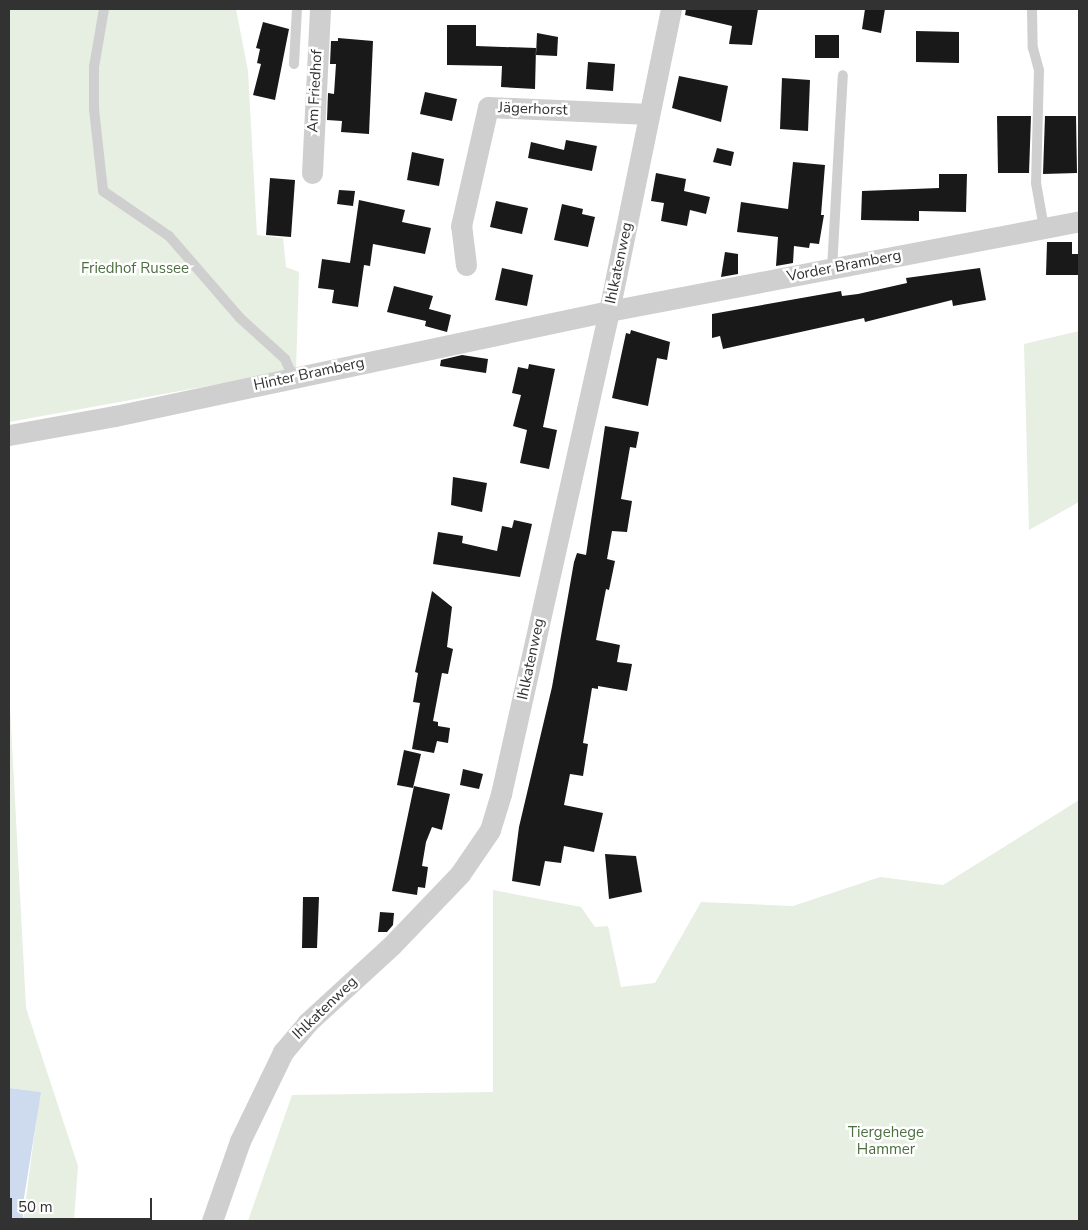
<!DOCTYPE html>
<html>
<head>
<meta charset="utf-8">
<style>
  body { margin:0 }
  #map { position:relative; width:1088px; height:1230px; overflow:hidden; background:#fff; font-family:"Nunito Sans",sans-serif }
  div>[style] { position:absolute }
  [style*='--x'] { left:calc(var(--x)*1px); top:calc(var(--y)*1px); width:calc(var(--w)*1px); rotate:calc(var(--a)*1deg) }
  .green>* { inset:0; background:#e6efe1 }
  .water>* { inset:0; background:#cedbee }
  .building>* { inset:0; background:#191919 }
  .service>* { height:10px; margin:-5px; padding:0 5px; transform-origin:5px; border-radius:5px; background:#cfcfcf }
  .minor>* { height:21px; margin:-10.5px; padding:0 10.5px; transform-origin:10.5px; border-radius:10.5px; background:#cfcfcf }
  span { translate:-50% -50%; white-space:nowrap; text-align:center; line-height:1.15; -webkit-text-stroke:5px #fff; paint-order:stroke }
  .street-label { font-size:15px; color:#323232 }
  .park-label { font-size:15px; color:#4b6f3f }
  .frame { position:absolute; inset:0; border:10px solid #323232; pointer-events:none }
  .scale { position:absolute; left:10px; top:1198px; width:142px; height:22px; box-sizing:border-box; border:2px solid #323232; border-top:0; padding-left:6px; font-size:15px; line-height:18px; white-space:nowrap; color:#323232; -webkit-text-stroke:4px #fff; paint-order:stroke }
</style>
</head>
<body>
<div id="map">
  <div class="green">
    <i style="clip-path:polygon(9px 9px,236px 9px,248px 71px,257px 235px,283px 238px,286px 267px,299px 272px,296px 370px,9px 422px)"></i>
    <i style="clip-path:polygon(1079px 331px,1079px 502px,1029px 530px,1024px 344px)"></i>
    <i style="clip-path:polygon(9px 687px,26px 1008px,78px 1166px,74px 1221px,23px 1221px,40px 1092px,9px 1088px)"></i>
    <i style="clip-path:polygon(1079px 800px,1079px 1221px,248px 1221px,292px 1095px,493px 1092px,493px 890px,581px 907px,595px 927px,608px 926px,621px 987px,655px 983px,701px 902px,793px 906px,880px 877px,943px 885px)"></i>
  </div>
  <div class="water">
    <i style="clip-path:polygon(9px 1088px,41px 1092px,23px 1204px,23px 1221px,9px 1221px)"></i>
  </div>
  <div class="building">
    <i style="clip-path:polygon(686px 9px,758px 9px,752px 45px,729px 44px,732px 26px,685px 15px)"></i>
    <i style="clip-path:polygon(865px 9px,885px 9px,881px 33px,862px 29px)"></i>
    <i style="clip-path:polygon(263px 22px,289px 29px,275px 100px,253px 95px,261px 64px,257px 63px,260px 49px,256px 48px)"></i>
    <i style="clip-path:polygon(447px 25px,476px 25px,476px 46px,536px 48px,535px 89px,501px 87px,502px 66px,447px 65px)"></i>
    <i style="clip-path:polygon(916px 31px,959px 32px,959px 63px,916px 62px)"></i>
    <i style="clip-path:polygon(537px 33px,558px 37px,557px 56px,536px 55px)"></i>
    <i style="clip-path:polygon(815px 35px,839px 35px,839px 58px,815px 58px)"></i>
    <i style="clip-path:polygon(338px 38px,373px 41px,369px 134px,341px 132px,342px 121px,327px 120px,328px 93px,334px 94px,336px 64px,330px 64px,331px 41px,338px 41px)"></i>
    <i style="clip-path:polygon(588px 62px,615px 64px,613px 91px,586px 89px)"></i>
    <i style="clip-path:polygon(679px 76px,728px 86px,721px 122px,672px 108px)"></i>
    <i style="clip-path:polygon(782px 78px,810px 80px,808px 131px,780px 129px)"></i>
    <i style="clip-path:polygon(425px 92px,457px 99px,452px 121px,420px 114px)"></i>
    <i style="clip-path:polygon(997px 116px,1031px 116px,1029px 173px,998px 173px)"></i>
    <i style="clip-path:polygon(1045px 116px,1076px 116px,1077px 173px,1043px 174px)"></i>
    <i style="clip-path:polygon(566px 140px,597px 146px,592px 171px,528px 158px,531px 142px,564px 150px)"></i>
    <i style="clip-path:polygon(717px 148px,734px 152px,731px 166px,713px 162px)"></i>
    <i style="clip-path:polygon(412px 152px,444px 159px,439px 186px,407px 180px)"></i>
    <i style="clip-path:polygon(793px 162px,825px 165px,821px 215px,824px 215px,819px 244px,810px 243px,809px 248px,794px 246px,793px 263px,776px 266px,778px 237px,737px 232px,741px 202px,788px 209px)"></i>
    <i style="clip-path:polygon(656px 173px,686px 179px,684px 191px,710px 197px,706px 214px,690px 210px,687px 226px,661px 221px,664px 203px,651px 201px)"></i>
    <i style="clip-path:polygon(939px 174px,967px 174px,966px 212px,919px 211px,919px 221px,861px 220px,862px 191px,939px 188px)"></i>
    <i style="clip-path:polygon(270px 178px,295px 180px,291px 237px,266px 235px)"></i>
    <i style="clip-path:polygon(339px 190px,355px 191px,353px 206px,337px 204px)"></i>
    <i style="clip-path:polygon(359px 200px,405px 210px,402px 222px,431px 228px,425px 254px,373px 244px,370px 266px,364px 265px,358px 307px,332px 303px,334px 290px,318px 288px,322px 259px,350px 263px)"></i>
    <i style="clip-path:polygon(496px 201px,528px 208px,522px 234px,490px 227px)"></i>
    <i style="clip-path:polygon(562px 204px,583px 209px,582px 214px,595px 217px,588px 247px,554px 240px)"></i>
    <i style="clip-path:polygon(1047px 242px,1072px 242px,1072px 254px,1079px 254px,1079px 275px,1046px 275px)"></i>
    <i style="clip-path:polygon(725px 252px,738px 254px,738px 274px,721px 277px)"></i>
    <i style="clip-path:polygon(502px 268px,533px 275px,527px 306px,495px 300px)"></i>
    <i style="clip-path:polygon(980px 268px,986px 300px,953px 306px,952px 300px,865px 322px,864px 318px,723px 349px,720px 336px,712px 338px,712px 314px,841px 291px,842px 296px,858px 294px,907px 283px,906px 278px)"></i>
    <i style="clip-path:polygon(394px 286px,433px 296px,429px 309px,451px 315px,447px 332px,425px 326px,426px 321px,387px 312px)"></i>
    <i style="clip-path:polygon(631px 330px,670px 342px,667px 360px,657px 358px,648px 406px,612px 398px,626px 333px,630px 334px)"></i>
    <i style="clip-path:polygon(462px 355px,488px 359px,486px 373px,440px 366px,441px 360px)"></i>
    <i style="clip-path:polygon(529px 364px,555px 369px,543px 427px,557px 430px,549px 469px,520px 463px,527px 430px,513px 426px,521px 395px,512px 393px,518px 367px,528px 369px)"></i>
    <i style="clip-path:polygon(605px 426px,639px 432px,636px 448px,630px 447px,621px 499px,632px 501px,627px 532px,612px 531px,607px 559px,615px 561px,609px 590px,606px 589px,596px 640px,620px 645px,617px 662px,632px 664px,627px 691px,598px 686px,598px 689px,592px 688px,583px 743px,588px 744px,583px 776px,570px 774px,564px 805px,603px 813px,594px 852px,564px 846px,561px 863px,545px 861px,540px 886px,512px 881px,519px 827px,552px 687px,574px 562px,577px 553px,586px 555px)"></i>
    <i style="clip-path:polygon(453px 477px,487px 483px,482px 512px,451px 505px)"></i>
    <i style="clip-path:polygon(514px 520px,532px 524px,520px 577px,433px 564px,438px 532px,463px 536px,462px 543px,497px 551px,502px 526px,512px 528px)"></i>
    <i style="clip-path:polygon(432px 591px,452px 607px,447px 647px,453px 649px,448px 674px,442px 673px,433px 721px,438px 722px,438px 726px,450px 728px,448px 743px,437px 741px,434px 753px,412px 749px,420px 703px,413px 702px,418px 673px,415px 672px)"></i>
    <i style="clip-path:polygon(404px 750px,421px 754px,413px 788px,397px 785px)"></i>
    <i style="clip-path:polygon(463px 769px,483px 774px,479px 789px,460px 785px)"></i>
    <i style="clip-path:polygon(414px 786px,450px 794px,442px 830px,432px 827px,426px 842px,422px 866px,428px 867px,425px 888px,418px 887px,417px 895px,392px 891px)"></i>
    <i style="clip-path:polygon(605px 854px,636px 856px,642px 892px,609px 899px)"></i>
    <i style="clip-path:polygon(303px 897px,319px 897px,317px 948px,302px 948px)"></i>
    <i style="clip-path:polygon(380px 912px,394px 913px,393px 925px,387px 932px,378px 932px)"></i>
  </div>
  <div class="service">
    <i style="--x:104;--y:9;--w:59;--a:99.8"></i>
    <i style="--x:94;--y:67;--w:42;--a:90"></i>
    <i style="--x:94;--y:109;--w:82;--a:83.7"></i>
    <i style="--x:103;--y:191;--w:80;--a:34.3"></i>
    <i style="--x:169;--y:236;--w:108;--a:49.1"></i>
    <i style="--x:240;--y:318;--w:61;--a:42.3"></i>
    <i style="--x:285;--y:359;--w:20;--a:66"></i>
    <i style="--x:1032;--y:9;--w:39;--a:89"></i>
    <i style="--x:1033;--y:48;--w:23;--a:75"></i>
    <i style="--x:1039;--y:70;--w:113;--a:91.5"></i>
    <i style="--x:1036;--y:183;--w:46;--a:79.9"></i>
    <i style="--x:294;--y:64;--w:55;--a:-86.9"></i>
    <i style="--x:832;--y:269;--w:194;--a:-86.8"></i>
  </div>
  <div class="minor">
    <i style="--x:312;--y:173;--w:164;--a:-87.2"></i>
    <i style="--x:466;--y:265;--w:39;--a:-97"></i>
    <i style="--x:461;--y:226;--w:122;--a:-77.2"></i>
    <i style="--x:488;--y:107;--w:161;--a:2.5"></i>
    <i style="--x:9;--y:435;--w:108;--a:-10.2"></i>
    <i style="--x:115;--y:416;--w:505;--a:-12"></i>
    <i style="--x:609;--y:311;--w:479;--a:-10.8"></i>
    <i style="--x:212;--y:1221;--w:85;--a:-70.7"></i>
    <i style="--x:240;--y:1141;--w:99;--a:-64.2"></i>
    <i style="--x:283;--y:1052;--w:38;--a:-50"></i>
    <i style="--x:307;--y:1023;--w:115;--a:-42.5"></i>
    <i style="--x:392;--y:945;--w:98;--a:-46.2"></i>
    <i style="--x:460;--y:874;--w:53;--a:-55.7"></i>
    <i style="--x:490;--y:830;--w:38;--a:-73"></i>
    <i style="--x:501;--y:794;--w:495;--a:-77.4"></i>
    <i style="--x:609;--y:311;--w:308;--a:-78.4"></i>
  </div>
  <div class="street-label">
    <span style="left:315px;top:91px;rotate:-87deg">Am Friedhof</span>
    <span style="left:533px;top:109px;rotate:2deg">Jägerhorst</span>
    <span style="left:619px;top:263px;rotate:-78deg">Ihlkatenweg</span>
    <span style="left:844px;top:266px;rotate:-11deg">Vorder Bramberg</span>
    <span style="left:309px;top:374px;rotate:-12deg">Hinter Bramberg</span>
    <span style="left:531px;top:659px;rotate:-78deg">Ihlkatenweg</span>
    <span style="left:325px;top:1008px;rotate:-44deg">Ihlkatenweg</span>
  </div>
  <div class="park-label">
    <span style="left:135px;top:269px">Friedhof Russee</span>
    <span style="left:886px;top:1141px">Tiergehege<br>Hammer</span>
  </div>
  <div class="frame"></div>
  <div class="scale">50 m</div>
</div>
</body>
</html>
